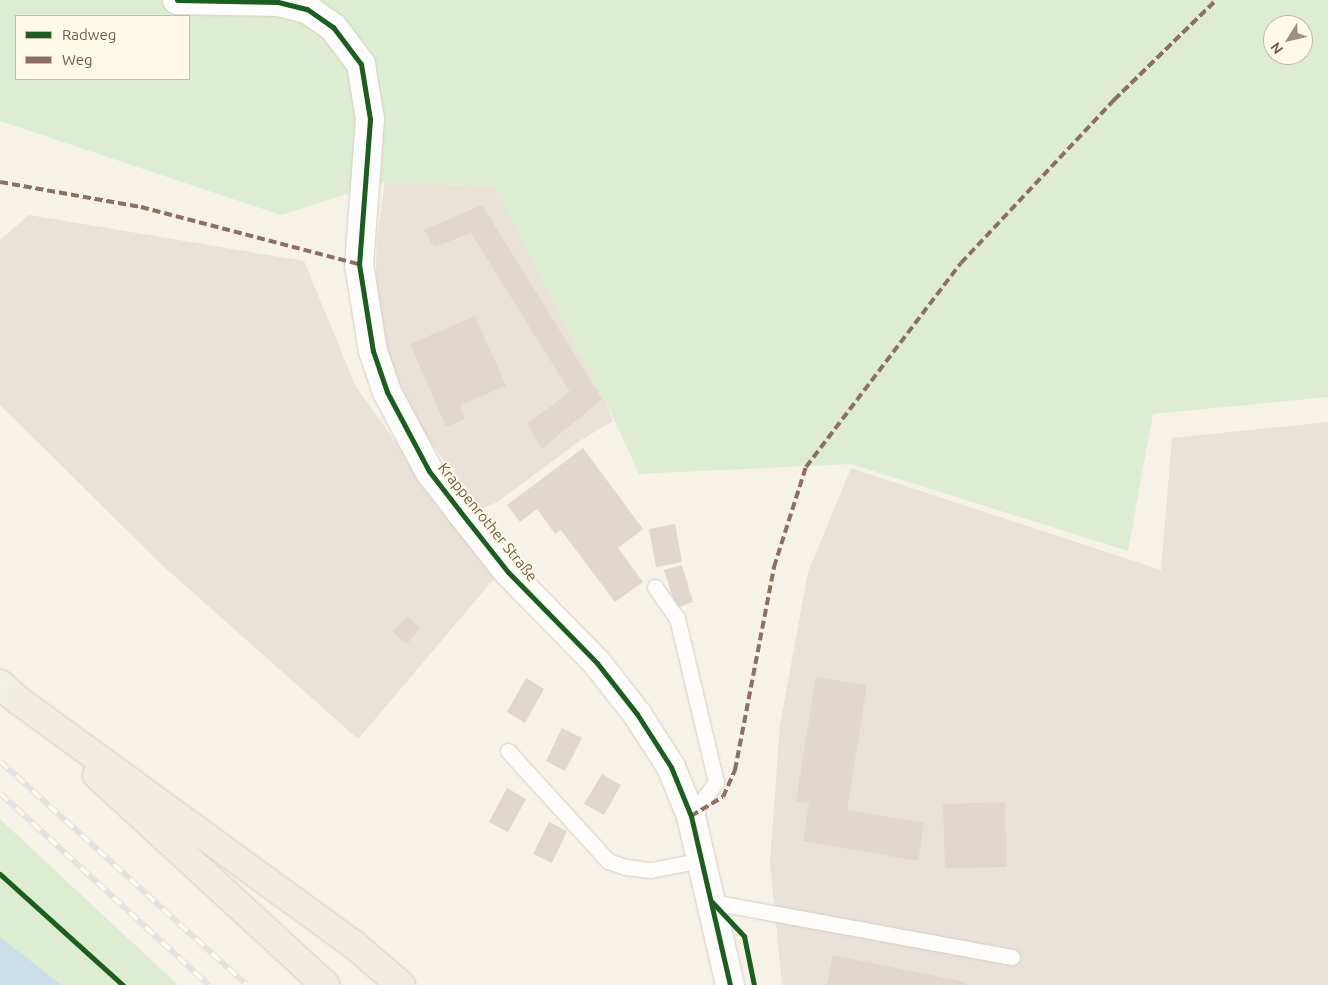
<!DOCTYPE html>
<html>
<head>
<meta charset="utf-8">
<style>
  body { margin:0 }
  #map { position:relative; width:1328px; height:985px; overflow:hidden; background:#f6f2e7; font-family:Ubuntu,sans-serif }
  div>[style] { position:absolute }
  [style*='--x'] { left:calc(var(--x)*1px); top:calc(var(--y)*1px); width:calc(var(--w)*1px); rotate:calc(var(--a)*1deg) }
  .industrial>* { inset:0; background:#e8e2d9 }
  .green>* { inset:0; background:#deedd2 }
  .water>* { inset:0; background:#cadfe6 }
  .building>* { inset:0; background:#e0d8cd }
  .roads { filter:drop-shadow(0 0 1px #d4cec5) drop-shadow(0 0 1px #d4cec5) }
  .service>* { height:15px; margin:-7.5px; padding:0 7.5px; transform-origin:7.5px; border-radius:7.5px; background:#fefdfb }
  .minor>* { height:28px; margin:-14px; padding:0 14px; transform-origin:14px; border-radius:14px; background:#fefdfb }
  .primary>* { height:28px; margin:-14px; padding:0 14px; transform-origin:14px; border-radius:14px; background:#f2efe4 }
  .trunk>* { height:28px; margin:-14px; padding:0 14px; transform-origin:14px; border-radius:14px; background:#f1ece4 }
  .rail>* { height:5.5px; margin-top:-2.75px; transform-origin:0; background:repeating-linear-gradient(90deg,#fff9e7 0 11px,#e4e1e3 0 22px); box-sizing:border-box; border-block:1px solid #e4e1e3 }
  .quiet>* { height:4px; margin-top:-2px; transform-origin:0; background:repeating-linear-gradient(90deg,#8d6e63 0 8px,transparent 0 12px) }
  .cycleway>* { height:5px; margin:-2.5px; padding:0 2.5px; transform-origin:2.5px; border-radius:2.5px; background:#1b5e20 }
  span { translate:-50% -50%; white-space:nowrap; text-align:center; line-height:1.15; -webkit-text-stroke:4px #fff9e7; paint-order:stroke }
  .street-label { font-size:15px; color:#735d49 }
  .legend { position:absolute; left:15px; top:15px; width:175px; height:65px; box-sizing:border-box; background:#fff9e7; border:1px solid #c7bba8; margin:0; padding:6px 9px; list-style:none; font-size:15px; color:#735d49 }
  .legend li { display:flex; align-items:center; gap:10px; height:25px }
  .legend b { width:25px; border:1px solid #c7bba8 }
  .north { position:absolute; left:1263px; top:15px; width:50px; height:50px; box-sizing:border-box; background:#fff9e7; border:1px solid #c7bba8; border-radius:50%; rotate:234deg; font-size:14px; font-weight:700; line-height:20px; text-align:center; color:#735d49 }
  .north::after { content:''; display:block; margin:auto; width:18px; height:22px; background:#a19180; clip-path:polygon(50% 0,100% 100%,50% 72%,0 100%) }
</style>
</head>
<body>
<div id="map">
  <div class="industrial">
    <i style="clip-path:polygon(385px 182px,494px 186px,605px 400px,613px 421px,581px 440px,499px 501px,480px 510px,415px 421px,384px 352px,375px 293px,377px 237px)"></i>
    <i style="clip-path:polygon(29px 215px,304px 261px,356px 387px,494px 579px,358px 739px,163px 566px,0 405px,0 240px)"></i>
    <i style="clip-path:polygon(1328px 422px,1328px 985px,782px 985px,770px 862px,780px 725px,808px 572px,851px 468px,1161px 570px,1172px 438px)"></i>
  </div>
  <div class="green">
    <i style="clip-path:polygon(evenodd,0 0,1328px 0,1328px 397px,1153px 414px,1128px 551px,851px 464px,639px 474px,605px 400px,494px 186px,385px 182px,281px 215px,0 121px,0 0,16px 16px,189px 16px,189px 79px,16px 79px,16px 16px,0 0,1273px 25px,1303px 25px,1303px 55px,1273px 55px,1273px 25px)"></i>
    <i style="clip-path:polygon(0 819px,178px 985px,62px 985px,0 937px)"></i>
  </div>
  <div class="water">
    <i style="clip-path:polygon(0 937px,62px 985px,0 985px)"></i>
  </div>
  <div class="building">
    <i style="clip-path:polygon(482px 205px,602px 399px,542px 449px,527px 424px,570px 392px,471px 233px,434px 247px,424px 230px)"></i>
    <i style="clip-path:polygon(475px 316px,506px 386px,460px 405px,465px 419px,446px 427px,410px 344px)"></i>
    <i style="clip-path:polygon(583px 448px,643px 529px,618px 548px,643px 582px,615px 602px,561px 530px,555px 534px,537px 509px,520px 522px,507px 505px)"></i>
    <i style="clip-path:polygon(675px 524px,682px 562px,656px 567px,649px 529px)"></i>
    <i style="clip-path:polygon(682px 565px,693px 602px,676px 608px,664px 570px)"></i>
    <i style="clip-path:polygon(407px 616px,420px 628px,407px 644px,393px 632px)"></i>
    <i style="clip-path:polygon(816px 677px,867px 685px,847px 810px,924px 823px,918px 861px,803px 841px,809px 803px,796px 801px)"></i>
    <i style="clip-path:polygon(526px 678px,544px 689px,525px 723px,507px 712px)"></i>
    <i style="clip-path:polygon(562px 728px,582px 738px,565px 771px,546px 761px)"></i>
    <i style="clip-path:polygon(602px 774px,621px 785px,604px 815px,584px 804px)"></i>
    <i style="clip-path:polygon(507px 788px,526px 799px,508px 832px,489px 822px)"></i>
    <i style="clip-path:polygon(1005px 802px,1007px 867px,945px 868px,943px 804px)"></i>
    <i style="clip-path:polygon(549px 822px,567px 831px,552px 863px,533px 854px)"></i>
    <i style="clip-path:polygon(833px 955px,965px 982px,965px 985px,827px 985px)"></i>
  </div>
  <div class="roads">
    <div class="service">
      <i style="--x:655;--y:587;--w:38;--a:55"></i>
      <i style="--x:677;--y:618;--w:169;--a:76.6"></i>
      <i style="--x:716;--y:782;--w:42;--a:126.3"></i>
      <i style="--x:508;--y:751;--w:149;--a:47.7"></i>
      <i style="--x:608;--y:861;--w:18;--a:19"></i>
      <i style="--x:625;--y:867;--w:26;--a:7"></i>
      <i style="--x:651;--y:870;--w:52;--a:-11.1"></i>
      <i style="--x:712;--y:902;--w:305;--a:10.4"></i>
    </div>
    <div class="minor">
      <i style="--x:177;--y:0;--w:101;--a:1.1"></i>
      <i style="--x:278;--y:2;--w:30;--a:14"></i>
      <i style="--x:307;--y:9;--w:32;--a:35"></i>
      <i style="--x:333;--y:27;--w:46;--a:52.9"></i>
      <i style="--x:361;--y:64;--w:56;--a:80.7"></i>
      <i style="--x:370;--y:119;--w:145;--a:94.3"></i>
      <i style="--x:359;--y:264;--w:88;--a:80.9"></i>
      <i style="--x:373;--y:351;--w:43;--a:71.1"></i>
      <i style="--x:387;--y:392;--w:89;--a:62"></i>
      <i style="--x:429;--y:471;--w:49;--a:52.4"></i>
      <i style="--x:459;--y:510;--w:79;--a:51.7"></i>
      <i style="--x:508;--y:572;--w:127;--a:45.6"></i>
      <i style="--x:597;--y:663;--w:65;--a:51.9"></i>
      <i style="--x:637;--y:714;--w:63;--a:57.3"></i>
      <i style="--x:671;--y:767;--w:53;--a:67.8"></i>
      <i style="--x:691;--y:816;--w:173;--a:77"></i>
    </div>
    <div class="primary">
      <i style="--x:0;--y:684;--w:24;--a:42"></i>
    </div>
    <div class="trunk">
      <i style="--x:18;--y:700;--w:414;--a:36.1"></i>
      <i style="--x:353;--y:944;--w:63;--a:40.5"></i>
      <i style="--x:97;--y:775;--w:310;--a:42.6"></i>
    </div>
  </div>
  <div class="rail">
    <i style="--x:0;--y:761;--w:333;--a:42.2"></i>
    <i style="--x:0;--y:793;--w:284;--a:42.6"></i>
  </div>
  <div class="quiet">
    <i style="--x:0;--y:182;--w:143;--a:10.1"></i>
    <i style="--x:141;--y:207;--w:225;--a:14.7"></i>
    <i style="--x:691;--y:816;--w:37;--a:-31"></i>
    <i style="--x:723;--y:797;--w:30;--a:-66"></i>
    <i style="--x:735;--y:770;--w:207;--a:-79.1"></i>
    <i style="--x:774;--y:567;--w:105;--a:-72.3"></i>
    <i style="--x:806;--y:467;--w:256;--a:-52.8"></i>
    <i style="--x:961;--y:263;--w:224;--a:-46.8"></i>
    <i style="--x:1114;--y:100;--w:143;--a:-44.4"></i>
  </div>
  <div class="cycleway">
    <i style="--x:177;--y:0;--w:101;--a:1.1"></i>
    <i style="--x:278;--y:2;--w:30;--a:14"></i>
    <i style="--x:307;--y:9;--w:32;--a:35"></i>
    <i style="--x:333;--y:27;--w:46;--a:52.9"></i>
    <i style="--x:361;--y:64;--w:56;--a:80.7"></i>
    <i style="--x:370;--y:119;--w:145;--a:94.3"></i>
    <i style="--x:359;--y:264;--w:88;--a:80.9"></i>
    <i style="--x:373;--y:351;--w:43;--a:71.1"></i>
    <i style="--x:387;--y:392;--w:89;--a:62"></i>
    <i style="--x:429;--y:471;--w:49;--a:52.4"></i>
    <i style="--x:459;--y:510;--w:79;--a:51.7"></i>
    <i style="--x:508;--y:572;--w:127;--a:45.6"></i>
    <i style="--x:597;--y:663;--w:65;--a:51.9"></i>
    <i style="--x:637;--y:714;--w:63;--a:57.3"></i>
    <i style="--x:671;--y:767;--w:53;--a:67.8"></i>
    <i style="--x:691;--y:816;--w:173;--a:77"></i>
    <i style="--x:0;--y:874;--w:166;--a:42.1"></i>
    <i style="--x:712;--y:902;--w:47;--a:46.7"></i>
    <i style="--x:744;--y:936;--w:50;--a:78.5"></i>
  </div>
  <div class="street-label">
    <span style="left:488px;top:522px;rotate:51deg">Krappenrother Straße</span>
  </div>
  <ul class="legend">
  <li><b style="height:6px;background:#1b5e20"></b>Radweg</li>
  <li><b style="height:6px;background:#8d6e63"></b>Weg</li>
  </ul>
  <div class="north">N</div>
</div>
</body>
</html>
